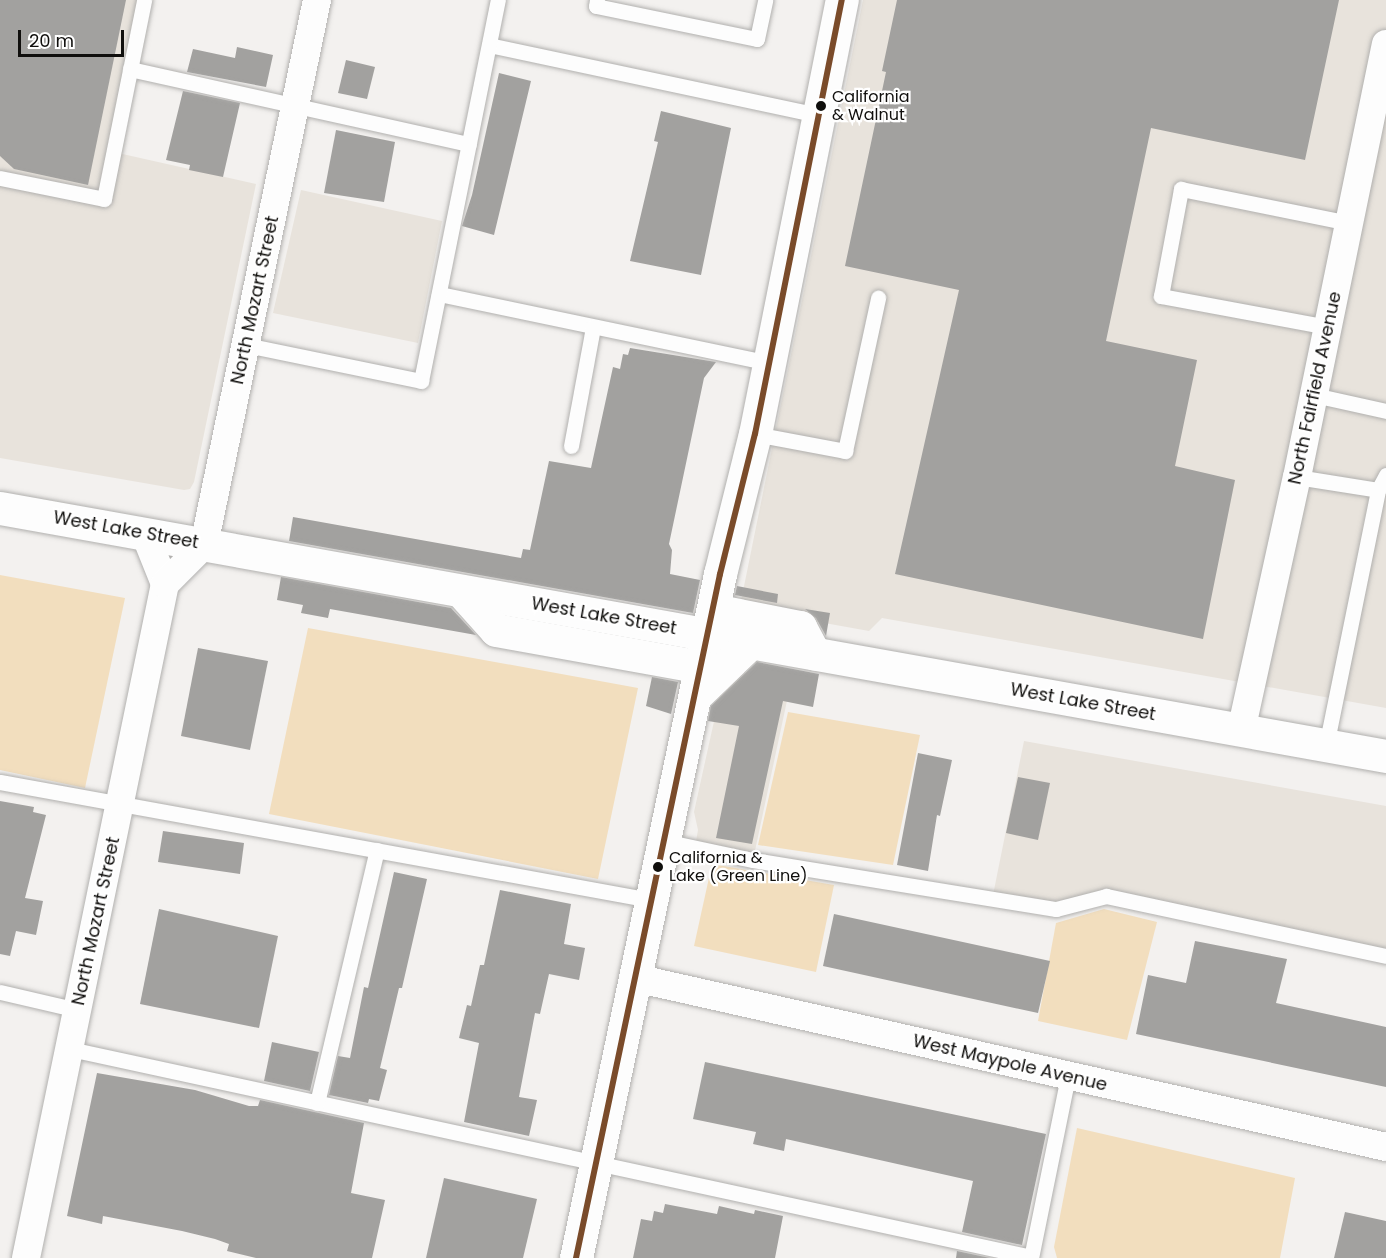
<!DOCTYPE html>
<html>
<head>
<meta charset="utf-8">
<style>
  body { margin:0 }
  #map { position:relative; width:1386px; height:1258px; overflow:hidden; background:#f3f1ef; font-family:Poppins,sans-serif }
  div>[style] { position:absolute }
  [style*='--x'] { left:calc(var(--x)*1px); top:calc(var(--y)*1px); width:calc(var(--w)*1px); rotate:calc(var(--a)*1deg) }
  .built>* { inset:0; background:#e8e3dc }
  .green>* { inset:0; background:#f2debe }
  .building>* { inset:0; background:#a2a19f }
  .roads { filter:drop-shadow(0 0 2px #b1b0ae) drop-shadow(0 0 2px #b1b0ae) }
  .service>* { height:15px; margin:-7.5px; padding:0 7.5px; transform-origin:7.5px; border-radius:7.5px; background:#fdfdfd }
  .minor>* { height:28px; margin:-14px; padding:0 14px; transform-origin:14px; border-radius:14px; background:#fdfdfd }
  .tertiary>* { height:33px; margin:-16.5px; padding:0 16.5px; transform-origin:16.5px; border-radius:16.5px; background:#fdfdfd }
  .secondary>* { height:33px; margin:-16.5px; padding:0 16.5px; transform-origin:16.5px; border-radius:16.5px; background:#fdfdfd }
  .bus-1>* { height:6px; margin:-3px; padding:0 3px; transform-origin:3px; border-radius:3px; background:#7a4b2a }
  .dots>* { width:16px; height:16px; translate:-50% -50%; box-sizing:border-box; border:3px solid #fff; border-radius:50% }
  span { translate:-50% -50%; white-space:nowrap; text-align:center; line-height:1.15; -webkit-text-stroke:4.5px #fff; paint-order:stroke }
  .bus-label { font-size:16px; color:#100f0d }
  .left { translate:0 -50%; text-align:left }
  .street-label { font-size:18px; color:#100f0d }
  .scale { position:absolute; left:18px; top:30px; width:106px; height:27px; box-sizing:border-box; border:3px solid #100f0d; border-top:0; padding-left:8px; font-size:18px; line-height:21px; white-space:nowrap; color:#100f0d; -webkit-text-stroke:4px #fff; paint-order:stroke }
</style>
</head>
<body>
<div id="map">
  <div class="built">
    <i style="clip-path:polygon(0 0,149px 0,118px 153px,256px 184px,194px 482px,190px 489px,184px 490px,0 458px)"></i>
    <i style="clip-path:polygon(863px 0,1386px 0,1386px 708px,882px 618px,869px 631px,746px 609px,741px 601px)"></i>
    <i style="clip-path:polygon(301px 190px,442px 221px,418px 343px,273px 313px)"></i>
    <i style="clip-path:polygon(733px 671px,791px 682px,753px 860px,695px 847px,698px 830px,694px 812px,724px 676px)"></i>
    <i style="clip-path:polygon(1024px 741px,1386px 806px,1386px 956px,1106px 896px,1056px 909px,992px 900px)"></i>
  </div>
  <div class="green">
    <i style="clip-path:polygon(0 575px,125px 598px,85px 788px,0 770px)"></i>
    <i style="clip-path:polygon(308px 628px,638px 688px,598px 879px,269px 814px)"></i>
    <i style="clip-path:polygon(788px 712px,920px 735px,893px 865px,758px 845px)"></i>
    <i style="clip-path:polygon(712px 864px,834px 885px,816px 972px,694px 946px)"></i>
    <i style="clip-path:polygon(1104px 909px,1157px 922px,1127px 1040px,1038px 1021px,1056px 923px)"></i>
    <i style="clip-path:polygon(1077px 1128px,1295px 1178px,1280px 1258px,1057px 1258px,1054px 1247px)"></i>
  </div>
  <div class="building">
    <i style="clip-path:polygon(0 0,126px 0,88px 185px,14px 169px,0 156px)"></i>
    <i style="clip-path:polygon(897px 0,1339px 0,1305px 160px,1151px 128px,1106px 341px,1197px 360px,1175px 466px,1235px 480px,1203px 639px,895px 574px,959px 290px,845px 266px,886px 72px,882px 71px)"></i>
    <i style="clip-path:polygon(237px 47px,273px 55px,266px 87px,187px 72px,193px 49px,235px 58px)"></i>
    <i style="clip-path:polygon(346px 60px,375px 67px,367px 99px,338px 93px)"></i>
    <i style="clip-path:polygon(499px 73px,531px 81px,494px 235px,462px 226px,472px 195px)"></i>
    <i style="clip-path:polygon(183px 91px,240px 103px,223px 177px,189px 170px,190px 165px,166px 160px)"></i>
    <i style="clip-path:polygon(661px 111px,731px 128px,701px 275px,630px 261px,658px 142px,654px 141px)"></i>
    <i style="clip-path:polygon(336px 130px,395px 142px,384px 202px,324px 193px)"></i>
    <i style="clip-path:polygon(630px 348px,716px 362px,704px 378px,669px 544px,672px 550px,670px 574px,700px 580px,693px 613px,289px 541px,293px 517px,521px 558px,523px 549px,530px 550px,549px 461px,591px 468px,613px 367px,620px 369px,623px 354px,628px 355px)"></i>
    <i style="clip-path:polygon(281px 577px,451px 608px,476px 635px,330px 609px,328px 618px,301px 613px,303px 605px,277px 600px)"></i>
    <i style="clip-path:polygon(737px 586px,778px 594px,777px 603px,735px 595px)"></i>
    <i style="clip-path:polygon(805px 609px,830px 613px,826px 636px,816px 618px)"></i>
    <i style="clip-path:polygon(198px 648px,268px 661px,250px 750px,181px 736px)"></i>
    <i style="clip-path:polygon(757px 662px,819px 674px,813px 707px,783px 701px,752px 844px,716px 838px,739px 726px,708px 721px,711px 706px)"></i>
    <i style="clip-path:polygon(652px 677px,678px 682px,671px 714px,646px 706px)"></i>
    <i style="clip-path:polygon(918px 753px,952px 760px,940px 816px,937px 815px,928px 871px,897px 865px)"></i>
    <i style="clip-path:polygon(1018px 777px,1050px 783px,1038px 840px,1006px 833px)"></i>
    <i style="clip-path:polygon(0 801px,34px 807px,33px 812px,46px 815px,25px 898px,43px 901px,36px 935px,16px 931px,10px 956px,0 954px)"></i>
    <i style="clip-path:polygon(163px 831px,244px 843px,240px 874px,158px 862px)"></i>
    <i style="clip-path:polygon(394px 872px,427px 879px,402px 988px,399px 988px,380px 1068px,387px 1070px,379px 1101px,369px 1099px,368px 1103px,329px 1095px,338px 1056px,350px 1058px,364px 987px,368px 988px)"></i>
    <i style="clip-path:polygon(500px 890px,571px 904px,564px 944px,585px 948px,579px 980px,549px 974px,540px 1014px,535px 1013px,519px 1097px,537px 1100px,529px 1136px,464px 1122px,479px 1043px,459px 1038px,467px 1005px,471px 1006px,480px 965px,484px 965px)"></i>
    <i style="clip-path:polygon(159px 909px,278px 936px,259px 1028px,140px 1004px)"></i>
    <i style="clip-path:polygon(834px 914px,1050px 961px,1038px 1013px,823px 966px)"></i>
    <i style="clip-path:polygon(1195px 941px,1287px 959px,1276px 1003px,1386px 1027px,1386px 1087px,1136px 1034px,1148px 975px,1186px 983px)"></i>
    <i style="clip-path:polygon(272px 1042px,319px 1052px,310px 1091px,264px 1081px)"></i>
    <i style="clip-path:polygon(705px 1062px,1046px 1134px,1022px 1245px,962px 1232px,973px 1181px,786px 1139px,784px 1151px,753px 1144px,756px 1132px,693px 1119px)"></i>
    <i style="clip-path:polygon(97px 1073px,195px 1090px,249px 1106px,258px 1106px,260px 1100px,364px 1123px,351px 1193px,385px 1200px,372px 1258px,256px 1258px,227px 1251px,229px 1244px,215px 1239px,182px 1231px,103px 1216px,102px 1224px,67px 1216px)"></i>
    <i style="clip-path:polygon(444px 1178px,537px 1199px,523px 1258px,426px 1258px)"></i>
    <i style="clip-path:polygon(665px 1204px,717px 1214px,719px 1206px,754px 1214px,755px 1210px,783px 1216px,775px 1258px,633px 1258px,641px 1219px,652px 1221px,654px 1211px,663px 1213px)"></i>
    <i style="clip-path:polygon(1345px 1212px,1386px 1221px,1386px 1258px,1334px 1258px)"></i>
    <i style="clip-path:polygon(957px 1251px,990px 1258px,956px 1258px)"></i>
  </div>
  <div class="roads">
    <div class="service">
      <i style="--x:597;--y:0;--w:6;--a:99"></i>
      <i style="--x:596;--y:6;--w:164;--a:11.6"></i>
      <i style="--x:757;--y:39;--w:40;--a:-78"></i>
      <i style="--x:489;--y:45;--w:337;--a:12"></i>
      <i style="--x:130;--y:69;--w:347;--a:12.5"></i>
      <i style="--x:0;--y:178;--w:106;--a:11.4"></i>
      <i style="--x:104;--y:199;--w:203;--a:-78.6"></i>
      <i style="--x:439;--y:294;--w:337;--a:11.8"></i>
      <i style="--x:1328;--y:327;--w:170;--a:-169.5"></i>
      <i style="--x:1161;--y:296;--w:109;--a:-79.4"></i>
      <i style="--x:1181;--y:189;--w:171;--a:11.4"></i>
      <i style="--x:246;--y:345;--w:179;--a:11.6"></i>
      <i style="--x:421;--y:381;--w:389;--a:-78.6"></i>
      <i style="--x:1314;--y:395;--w:74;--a:12.5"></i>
      <i style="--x:755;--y:434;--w:92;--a:10.7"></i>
      <i style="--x:845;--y:451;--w:157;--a:-77.8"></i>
      <i style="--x:571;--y:446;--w:121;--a:-79.5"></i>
      <i style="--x:1297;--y:477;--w:82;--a:9.1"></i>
      <i style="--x:1378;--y:490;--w:17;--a:-62"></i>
      <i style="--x:1326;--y:746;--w:261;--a:-78.5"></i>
      <i style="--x:0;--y:782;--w:662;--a:10.27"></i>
      <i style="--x:664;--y:841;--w:91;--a:12.1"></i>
      <i style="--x:753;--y:860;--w:307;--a:9.2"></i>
      <i style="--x:1056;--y:909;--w:52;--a:-14.6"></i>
      <i style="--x:1106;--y:896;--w:286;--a:12.1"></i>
      <i style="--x:0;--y:992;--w:80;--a:13"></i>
      <i style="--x:70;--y:1049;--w:983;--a:12.21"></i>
      <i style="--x:317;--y:1103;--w:260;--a:-76.7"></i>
      <i style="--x:1031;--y:1258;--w:186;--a:-78.5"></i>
    </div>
    <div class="minor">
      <i style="--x:145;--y:534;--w:54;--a:68.2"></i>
      <i style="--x:1241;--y:731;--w:260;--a:-77.6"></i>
      <i style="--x:1297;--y:477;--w:442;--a:-78.4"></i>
      <i style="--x:635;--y:978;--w:770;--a:12.68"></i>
      <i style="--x:26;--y:1258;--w:688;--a:-78.35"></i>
      <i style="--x:165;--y:584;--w:55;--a:-45"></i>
      <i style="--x:204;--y:545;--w:557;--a:-78.29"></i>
    </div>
    <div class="tertiary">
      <i style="--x:576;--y:1258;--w:699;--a:-78.11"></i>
      <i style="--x:720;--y:574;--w:144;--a:-76"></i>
      <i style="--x:755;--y:434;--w:443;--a:-78.7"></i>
    </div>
    <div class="secondary">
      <i style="--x:0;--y:508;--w:1408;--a:10.14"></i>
      <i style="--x:461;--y:591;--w:52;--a:48.1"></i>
      <i style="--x:496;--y:630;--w:209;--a:10.2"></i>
      <i style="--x:713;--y:610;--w:89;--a:11.1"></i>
      <i style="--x:800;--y:627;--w:30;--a:62"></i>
      <i style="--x:697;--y:694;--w:75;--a:-43.9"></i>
    </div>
  </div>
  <div class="bus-1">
    <i style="--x:576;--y:1258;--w:699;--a:-78.11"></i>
    <i style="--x:720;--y:574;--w:144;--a:-76"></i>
    <i style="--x:755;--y:434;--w:443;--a:-78.7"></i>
  </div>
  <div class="dots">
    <i style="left:821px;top:106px;background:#100f0d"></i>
    <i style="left:658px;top:867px;background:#100f0d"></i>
  </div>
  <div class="bus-label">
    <span class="left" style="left:832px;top:106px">California<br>&amp; Walnut</span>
    <span class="left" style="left:669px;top:867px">California &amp;<br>Lake (Green Line)</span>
  </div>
  <div class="street-label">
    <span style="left:255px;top:300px;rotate:-78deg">North Mozart Street</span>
    <span style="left:1315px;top:388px;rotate:-78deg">North Fairfield Avenue</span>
    <span style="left:126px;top:530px;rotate:10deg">West Lake Street</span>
    <span style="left:604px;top:616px;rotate:10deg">West Lake Street</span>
    <span style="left:1083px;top:702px;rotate:10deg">West Lake Street</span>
    <span style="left:96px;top:921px;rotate:-78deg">North Mozart Street</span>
    <span style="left:1010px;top:1063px;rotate:13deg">West Maypole Avenue</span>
  </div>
  <div class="scale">20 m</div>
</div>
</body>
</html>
